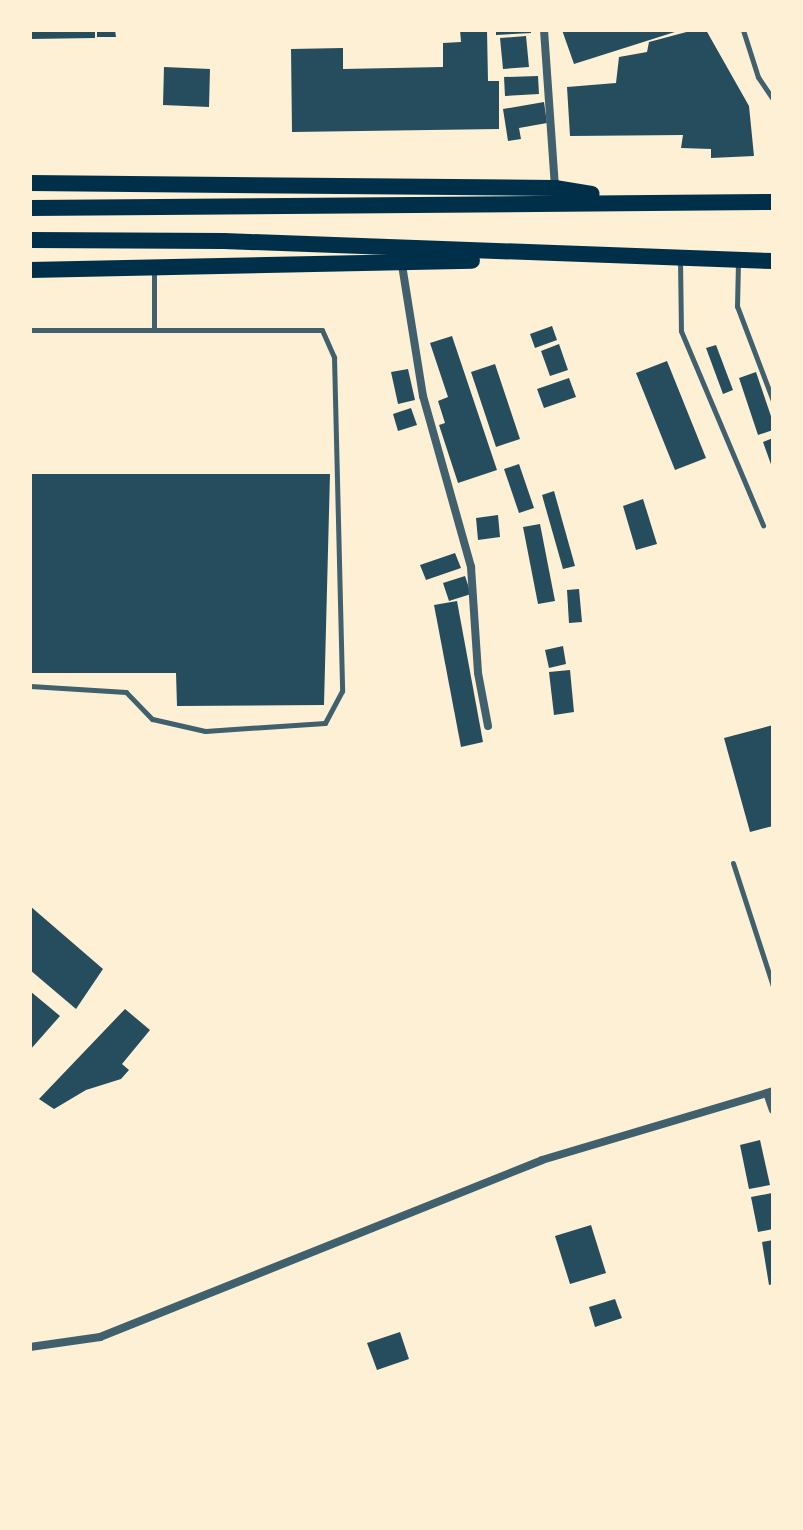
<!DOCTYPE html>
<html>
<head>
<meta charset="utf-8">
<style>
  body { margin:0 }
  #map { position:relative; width:803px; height:1530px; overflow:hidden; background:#fdf0d5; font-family:Ubuntu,sans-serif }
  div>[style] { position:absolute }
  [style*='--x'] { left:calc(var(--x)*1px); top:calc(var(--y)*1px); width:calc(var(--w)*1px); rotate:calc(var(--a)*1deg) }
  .building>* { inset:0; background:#264d5e }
  .service>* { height:5px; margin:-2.5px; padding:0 2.5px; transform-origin:2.5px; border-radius:2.5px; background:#3f606c }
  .minor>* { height:8px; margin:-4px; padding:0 4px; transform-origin:4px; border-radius:4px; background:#3f606c }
  .trunk>* { height:16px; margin:-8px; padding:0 8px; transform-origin:8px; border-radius:8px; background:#003049 }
  span { translate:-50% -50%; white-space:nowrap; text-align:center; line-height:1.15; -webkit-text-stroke:8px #fdf0d5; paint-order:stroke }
  .frame { position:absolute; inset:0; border:32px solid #fdf0d5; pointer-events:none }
</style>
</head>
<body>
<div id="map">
  <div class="building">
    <i style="clip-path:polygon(30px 30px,95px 30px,95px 38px,30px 39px)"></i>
    <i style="clip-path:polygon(97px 30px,115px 30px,116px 37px,97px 37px)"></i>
    <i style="clip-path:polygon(460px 30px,487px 30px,488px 81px,499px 81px,499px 129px,292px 132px,291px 49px,343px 48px,343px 69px,443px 67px,443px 43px,461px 42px)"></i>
    <i style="clip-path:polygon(496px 30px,531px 30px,531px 33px,496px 35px)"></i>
    <i style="clip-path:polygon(562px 30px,678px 30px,678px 31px,574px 64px)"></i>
    <i style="clip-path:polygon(694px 30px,706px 30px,749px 106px,754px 156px,711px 158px,711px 149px,681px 148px,683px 135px,570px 136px,567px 87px,616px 83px,619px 57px,647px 52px,649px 42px)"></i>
    <i style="clip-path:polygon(526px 36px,529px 67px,503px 69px,500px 38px)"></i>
    <i style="clip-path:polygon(164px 67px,210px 69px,209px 107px,163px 105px)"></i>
    <i style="clip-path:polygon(538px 76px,539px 94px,505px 96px,504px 77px)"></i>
    <i style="clip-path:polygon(544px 102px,547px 123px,519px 128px,521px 139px,508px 141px,503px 109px)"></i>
    <i style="clip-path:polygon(552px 326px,557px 340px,535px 348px,530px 334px)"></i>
    <i style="clip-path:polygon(452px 336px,497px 470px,458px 483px,439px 425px,445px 423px,438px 401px,448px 397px,430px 343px)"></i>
    <i style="clip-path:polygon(559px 344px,568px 370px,550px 376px,541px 351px)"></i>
    <i style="clip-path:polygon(716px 345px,733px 390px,723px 394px,706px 348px)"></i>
    <i style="clip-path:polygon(667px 361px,706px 458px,675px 470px,636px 373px)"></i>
    <i style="clip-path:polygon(495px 364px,520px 439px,496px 447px,471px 372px)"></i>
    <i style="clip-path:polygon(408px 369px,415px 400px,398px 404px,391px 372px)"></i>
    <i style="clip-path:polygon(756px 372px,773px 422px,773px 430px,758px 435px,739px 378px)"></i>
    <i style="clip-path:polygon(569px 378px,576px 397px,544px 408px,537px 389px)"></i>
    <i style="clip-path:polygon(411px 408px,417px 425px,398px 431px,393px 414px)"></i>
    <i style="clip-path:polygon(773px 438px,773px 470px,763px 442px)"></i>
    <i style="clip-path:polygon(519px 464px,534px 508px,519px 513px,504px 469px)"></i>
    <i style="clip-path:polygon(30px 474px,330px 474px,324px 705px,177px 706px,176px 673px,30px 673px)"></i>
    <i style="clip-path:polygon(554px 491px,575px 566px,563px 569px,542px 495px)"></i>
    <i style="clip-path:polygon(643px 499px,657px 544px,636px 550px,623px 506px)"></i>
    <i style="clip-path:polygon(498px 515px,500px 537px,478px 540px,476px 518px)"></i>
    <i style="clip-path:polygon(540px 524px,555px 601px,538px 604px,523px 527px)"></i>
    <i style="clip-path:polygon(455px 553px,461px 568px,426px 580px,420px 565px)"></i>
    <i style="clip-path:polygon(465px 576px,471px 594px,449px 601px,443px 583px)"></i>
    <i style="clip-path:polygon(579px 589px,582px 622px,569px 623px,567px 590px)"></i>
    <i style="clip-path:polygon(457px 601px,483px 742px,461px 747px,434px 605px)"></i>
    <i style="clip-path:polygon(563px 646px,566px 664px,549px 668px,545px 650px)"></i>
    <i style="clip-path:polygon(570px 670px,574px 712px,554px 715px,549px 672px)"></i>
    <i style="clip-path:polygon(773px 725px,773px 826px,750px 832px,724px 738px)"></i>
    <i style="clip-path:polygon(30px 906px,103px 969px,76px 1009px,30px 970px)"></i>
    <i style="clip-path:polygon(30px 991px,60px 1016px,30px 1050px)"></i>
    <i style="clip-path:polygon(125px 1009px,150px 1030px,122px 1064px,129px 1070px,121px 1079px,86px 1090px,54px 1109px,39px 1099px)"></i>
    <i style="clip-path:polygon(760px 1140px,770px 1185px,749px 1189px,740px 1145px)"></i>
    <i style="clip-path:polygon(772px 1193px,773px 1229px,758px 1232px,751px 1197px)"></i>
    <i style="clip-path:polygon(591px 1225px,606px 1273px,570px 1284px,555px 1236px)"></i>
    <i style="clip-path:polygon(773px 1240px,773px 1284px,769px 1285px,762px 1242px)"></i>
    <i style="clip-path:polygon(615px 1299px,622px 1318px,595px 1327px,589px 1307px)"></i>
    <i style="clip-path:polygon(400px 1332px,409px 1359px,377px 1370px,367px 1343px)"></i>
  </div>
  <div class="service">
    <i style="--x:743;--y:30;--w:49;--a:72.3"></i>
    <i style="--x:758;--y:77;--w:27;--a:56"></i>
    <i style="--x:680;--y:260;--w:71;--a:89.2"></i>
    <i style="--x:681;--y:331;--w:211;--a:67.1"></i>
    <i style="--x:738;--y:262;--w:44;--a:91.3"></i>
    <i style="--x:737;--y:306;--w:102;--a:69.2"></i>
    <i style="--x:154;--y:270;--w:60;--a:90"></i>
    <i style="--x:30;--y:330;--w:292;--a:0"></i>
    <i style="--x:322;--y:330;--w:30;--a:66"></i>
    <i style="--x:334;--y:357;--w:334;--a:88.6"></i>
    <i style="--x:342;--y:691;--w:36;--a:118"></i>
    <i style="--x:325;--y:723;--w:120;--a:176.2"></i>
    <i style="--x:205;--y:731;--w:54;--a:-167.2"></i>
    <i style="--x:152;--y:719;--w:37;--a:-134"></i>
    <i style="--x:126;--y:692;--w:96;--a:-176.4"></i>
    <i style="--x:733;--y:863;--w:129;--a:72"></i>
  </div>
  <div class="minor">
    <i style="--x:544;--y:30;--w:157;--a:86"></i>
    <i style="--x:402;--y:265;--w:133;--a:80.9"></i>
    <i style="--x:423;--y:396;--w:178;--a:74.3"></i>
    <i style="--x:471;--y:567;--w:106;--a:86.2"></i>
    <i style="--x:478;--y:673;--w:54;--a:79.3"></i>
    <i style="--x:767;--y:1093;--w:18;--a:71"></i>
    <i style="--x:30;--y:1347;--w:71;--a:-8.1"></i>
    <i style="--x:100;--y:1337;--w:476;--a:-21.8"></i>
    <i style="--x:542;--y:1160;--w:241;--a:-16.6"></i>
  </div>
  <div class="trunk">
    <i style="--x:30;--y:183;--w:525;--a:0.55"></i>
    <i style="--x:555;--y:188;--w:37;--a:9"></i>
    <i style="--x:30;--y:208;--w:743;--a:-0.46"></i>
    <i style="--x:30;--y:240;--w:194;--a:0.3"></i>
    <i style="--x:224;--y:241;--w:549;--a:2.09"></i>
    <i style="--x:30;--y:270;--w:442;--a:-1.2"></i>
  </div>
  <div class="frame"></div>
</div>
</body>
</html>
